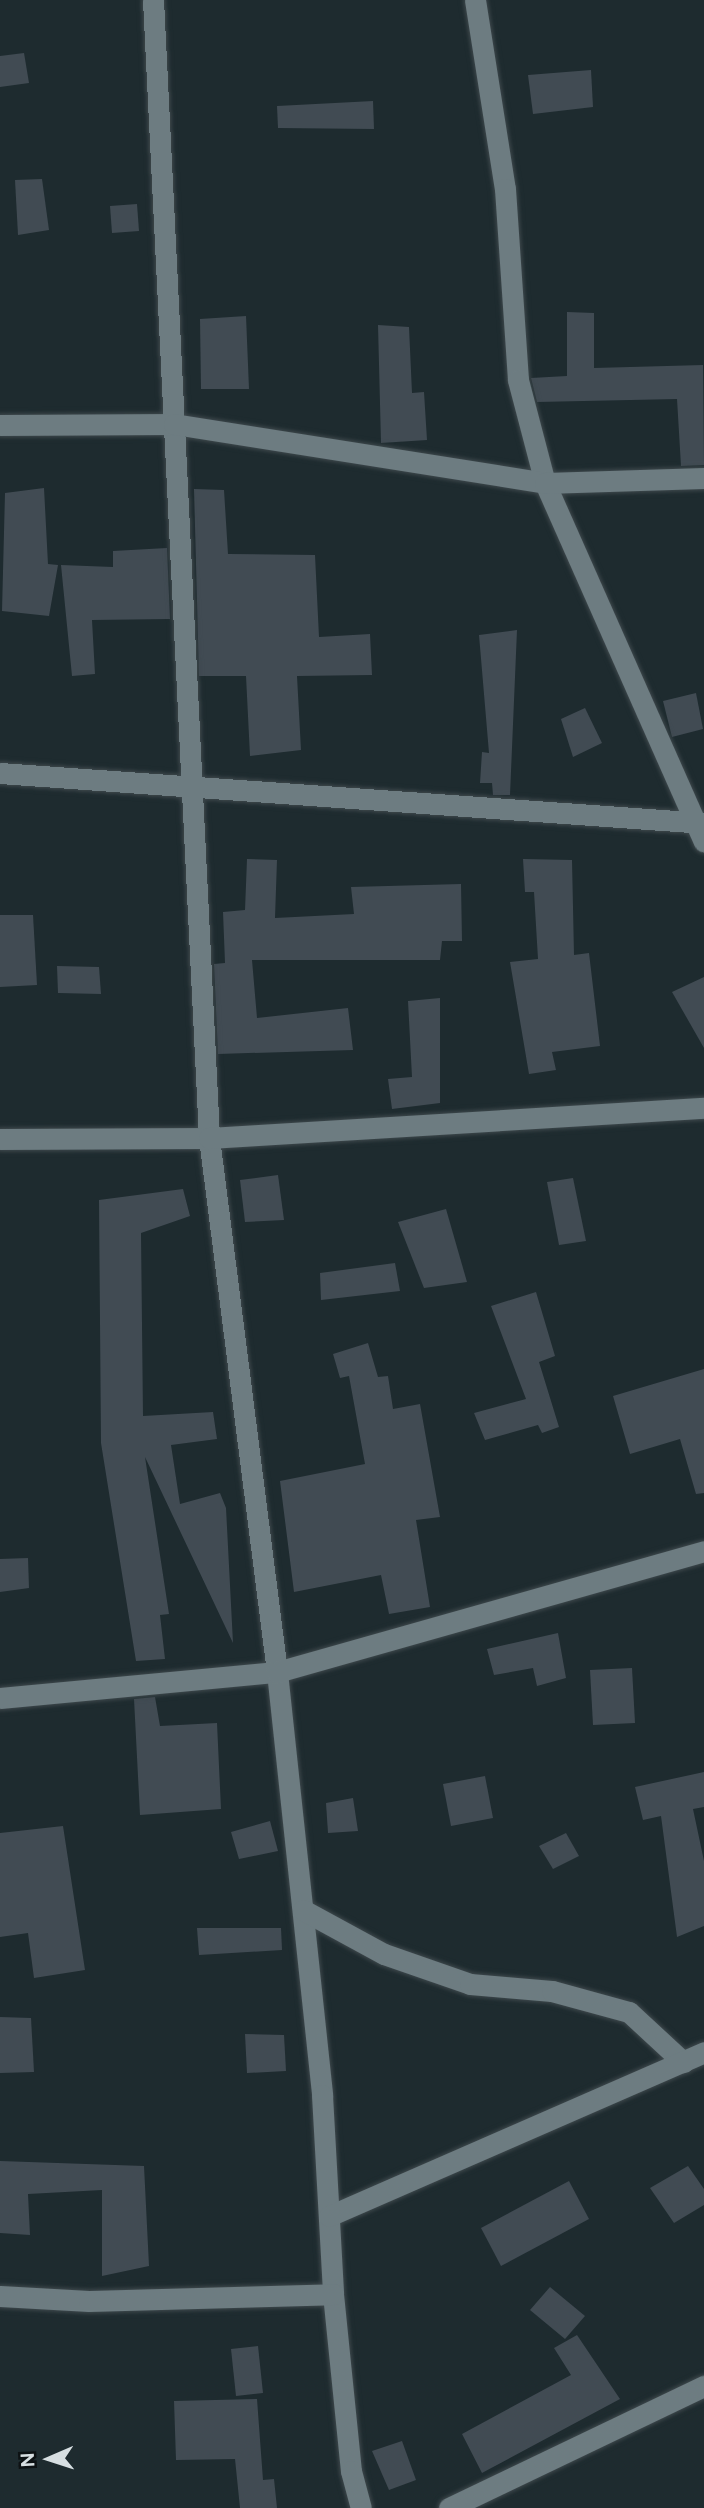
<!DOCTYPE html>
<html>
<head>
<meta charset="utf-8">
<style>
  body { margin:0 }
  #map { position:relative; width:704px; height:2508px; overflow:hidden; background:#1e2b2f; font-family:Figtree,sans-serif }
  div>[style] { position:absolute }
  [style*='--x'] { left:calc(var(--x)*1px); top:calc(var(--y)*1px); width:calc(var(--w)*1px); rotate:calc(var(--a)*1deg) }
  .building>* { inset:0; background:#414b53 }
  .roads { filter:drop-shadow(0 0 2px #3e484c) drop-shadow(0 0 2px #3e484c) }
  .minor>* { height:21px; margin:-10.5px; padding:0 10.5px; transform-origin:10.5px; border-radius:10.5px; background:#6d7c81 }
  span { translate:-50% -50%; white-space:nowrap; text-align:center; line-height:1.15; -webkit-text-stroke:6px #0d1214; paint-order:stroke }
  .north { position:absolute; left:14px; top:2424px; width:70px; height:70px; -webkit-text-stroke:5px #0d1214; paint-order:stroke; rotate:267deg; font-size:19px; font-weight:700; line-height:28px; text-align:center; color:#d7dfe2 }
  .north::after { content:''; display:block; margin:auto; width:24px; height:32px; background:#d7dfe2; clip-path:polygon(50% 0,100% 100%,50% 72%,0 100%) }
</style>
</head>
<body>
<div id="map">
  <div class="building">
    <i style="clip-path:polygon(24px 53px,29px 83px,0 87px,0 56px)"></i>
    <i style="clip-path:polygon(591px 70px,593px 107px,533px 114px,528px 75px)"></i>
    <i style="clip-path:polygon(373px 101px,374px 129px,278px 128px,277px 106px)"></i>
    <i style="clip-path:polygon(42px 179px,49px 230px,18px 235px,15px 180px)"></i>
    <i style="clip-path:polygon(137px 204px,139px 231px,112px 233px,110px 206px)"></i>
    <i style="clip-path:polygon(567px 312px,594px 313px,594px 368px,703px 365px,704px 465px,681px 466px,677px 399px,537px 402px,531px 378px,567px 376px)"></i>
    <i style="clip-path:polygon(246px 316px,249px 389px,201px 389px,200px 319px)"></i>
    <i style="clip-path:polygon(378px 325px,409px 327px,412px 393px,424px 392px,427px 440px,381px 443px)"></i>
    <i style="clip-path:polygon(44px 488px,48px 564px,58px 565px,49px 616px,2px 611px,5px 493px)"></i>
    <i style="clip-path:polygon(194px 489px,224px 490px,228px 554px,315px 555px,319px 637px,370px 634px,372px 675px,297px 676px,301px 750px,250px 756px,246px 676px,199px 676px)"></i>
    <i style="clip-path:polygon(167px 548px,170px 619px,92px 620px,95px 674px,72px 676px,61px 565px,113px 567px,113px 551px)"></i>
    <i style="clip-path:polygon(517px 630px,510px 795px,493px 795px,492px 783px,480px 783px,482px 752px,489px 753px,479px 635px)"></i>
    <i style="clip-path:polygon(696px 693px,703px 729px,672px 737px,663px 701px)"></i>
    <i style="clip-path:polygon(585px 708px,602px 743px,573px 757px,561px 719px)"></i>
    <i style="clip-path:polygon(247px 859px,277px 860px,275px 918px,354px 914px,351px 887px,461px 884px,462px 941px,442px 941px,440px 960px,252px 960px,257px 1018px,348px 1008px,353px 1050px,218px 1054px,214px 964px,225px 963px,223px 912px,245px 910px)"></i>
    <i style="clip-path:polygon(523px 859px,572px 860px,574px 955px,589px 953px,600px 1046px,552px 1052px,556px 1070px,529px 1074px,510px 962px,538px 959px,534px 892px,525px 892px)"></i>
    <i style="clip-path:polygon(0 915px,33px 915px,37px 985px,0 987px)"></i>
    <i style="clip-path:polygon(57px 966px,99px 967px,101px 994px,58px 993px)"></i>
    <i style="clip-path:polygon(704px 977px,704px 1048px,672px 992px)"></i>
    <i style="clip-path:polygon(440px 998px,440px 1103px,392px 1109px,388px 1079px,412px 1077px,408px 1001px)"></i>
    <i style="clip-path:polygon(278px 1175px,284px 1220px,245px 1222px,240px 1180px)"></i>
    <i style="clip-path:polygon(573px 1178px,586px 1241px,559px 1245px,547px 1182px)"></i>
    <i style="clip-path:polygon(183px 1189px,190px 1216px,141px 1233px,143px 1416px,213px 1412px,217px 1439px,171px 1445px,180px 1504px,220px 1493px,226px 1508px,233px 1643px,145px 1457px,169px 1614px,160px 1615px,165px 1659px,136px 1661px,101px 1443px,99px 1200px)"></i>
    <i style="clip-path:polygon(446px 1209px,467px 1282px,424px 1288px,398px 1222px)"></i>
    <i style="clip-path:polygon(395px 1263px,400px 1291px,321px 1300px,320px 1273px)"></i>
    <i style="clip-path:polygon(536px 1292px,555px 1356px,539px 1362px,559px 1427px,542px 1433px,538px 1425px,485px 1440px,474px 1413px,526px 1399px,491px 1306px)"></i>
    <i style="clip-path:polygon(368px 1343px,378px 1377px,388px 1376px,393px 1409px,420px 1404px,440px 1517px,416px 1520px,430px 1607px,389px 1614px,381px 1575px,294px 1592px,280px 1481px,365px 1464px,349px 1376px,340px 1378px,333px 1354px)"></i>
    <i style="clip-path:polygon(704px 1369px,704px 1493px,696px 1494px,680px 1439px,630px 1454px,613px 1396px)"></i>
    <i style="clip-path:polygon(28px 1558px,29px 1588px,0 1592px,0 1559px)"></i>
    <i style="clip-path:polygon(558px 1633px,566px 1678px,537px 1686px,533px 1668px,494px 1675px,487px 1649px)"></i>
    <i style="clip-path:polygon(632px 1668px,635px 1723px,593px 1725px,590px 1670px)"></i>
    <i style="clip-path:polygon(155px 1697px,160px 1726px,217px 1723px,221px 1809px,140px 1815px,134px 1699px)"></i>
    <i style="clip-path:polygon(704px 1772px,704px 1807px,693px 1809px,704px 1861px,704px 1926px,677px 1937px,661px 1816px,643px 1820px,635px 1787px)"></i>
    <i style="clip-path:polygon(485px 1776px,493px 1818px,451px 1826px,443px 1784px)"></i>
    <i style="clip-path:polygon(353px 1798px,358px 1831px,328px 1833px,326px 1803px)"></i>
    <i style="clip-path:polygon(270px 1821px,278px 1851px,239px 1859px,231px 1832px)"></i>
    <i style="clip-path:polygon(63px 1826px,85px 1970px,34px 1978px,28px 1933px,0 1937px,0 1833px)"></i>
    <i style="clip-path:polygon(566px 1833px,579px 1856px,553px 1869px,539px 1846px)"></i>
    <i style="clip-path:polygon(197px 1928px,281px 1928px,282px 1950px,199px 1955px)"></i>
    <i style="clip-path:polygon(0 2017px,31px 2018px,34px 2072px,0 2073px)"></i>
    <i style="clip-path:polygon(245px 2034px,284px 2035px,286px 2071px,247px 2073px)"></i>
    <i style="clip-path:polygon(0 2161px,144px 2166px,149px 2266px,102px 2276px,102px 2190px,28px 2194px,30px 2235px,0 2233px)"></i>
    <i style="clip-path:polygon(688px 2166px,704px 2189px,704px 2205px,674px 2223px,650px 2188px)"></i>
    <i style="clip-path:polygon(569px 2181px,589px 2219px,501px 2266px,481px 2228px)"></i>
    <i style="clip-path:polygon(550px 2287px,585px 2316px,565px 2339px,530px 2310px)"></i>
    <i style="clip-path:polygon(577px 2335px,620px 2399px,482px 2473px,462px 2434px,571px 2375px,554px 2348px)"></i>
    <i style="clip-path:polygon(258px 2346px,263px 2393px,236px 2396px,231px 2349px)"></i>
    <i style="clip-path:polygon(257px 2399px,263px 2480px,274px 2479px,277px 2508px,240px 2508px,235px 2459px,176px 2460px,174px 2401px)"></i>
    <i style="clip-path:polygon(402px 2441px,416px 2480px,389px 2490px,372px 2451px)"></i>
  </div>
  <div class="roads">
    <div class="minor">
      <i style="--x:153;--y:0;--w:1139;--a:87.18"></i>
      <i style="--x:209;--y:1138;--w:538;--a:82.74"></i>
      <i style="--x:277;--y:1672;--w:425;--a:83.9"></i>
      <i style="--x:322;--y:2095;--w:199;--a:86.8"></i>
      <i style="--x:333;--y:2294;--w:178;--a:84.2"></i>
      <i style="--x:351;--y:2471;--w:38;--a:75"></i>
      <i style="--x:475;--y:0;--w:191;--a:81"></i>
      <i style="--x:505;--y:189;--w:191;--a:86.1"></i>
      <i style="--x:518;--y:380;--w:106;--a:75.3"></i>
      <i style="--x:545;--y:483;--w:392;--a:66.1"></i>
      <i style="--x:0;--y:425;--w:174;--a:-0.3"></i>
      <i style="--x:174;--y:424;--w:376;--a:9"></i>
      <i style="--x:545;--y:483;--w:159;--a:-1.8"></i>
      <i style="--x:0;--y:773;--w:706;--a:4.06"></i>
      <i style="--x:0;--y:1139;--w:209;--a:-0.3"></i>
      <i style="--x:209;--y:1138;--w:496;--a:-3.5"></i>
      <i style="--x:0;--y:1698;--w:278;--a:-5.4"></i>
      <i style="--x:277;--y:1672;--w:444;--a:-15.8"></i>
      <i style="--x:303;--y:1910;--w:92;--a:28.5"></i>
      <i style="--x:384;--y:1954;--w:91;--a:19.2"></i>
      <i style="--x:470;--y:1984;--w:82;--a:4.9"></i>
      <i style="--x:552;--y:1991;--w:80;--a:15.3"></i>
      <i style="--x:629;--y:2012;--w:74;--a:42.8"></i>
      <i style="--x:329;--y:2216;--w:409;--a:-23.6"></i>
      <i style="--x:0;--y:2296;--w:89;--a:3.2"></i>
      <i style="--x:89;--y:2301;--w:244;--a:-1.6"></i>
      <i style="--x:449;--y:2508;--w:283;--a:-25.6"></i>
    </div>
  </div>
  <div class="north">N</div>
</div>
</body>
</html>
